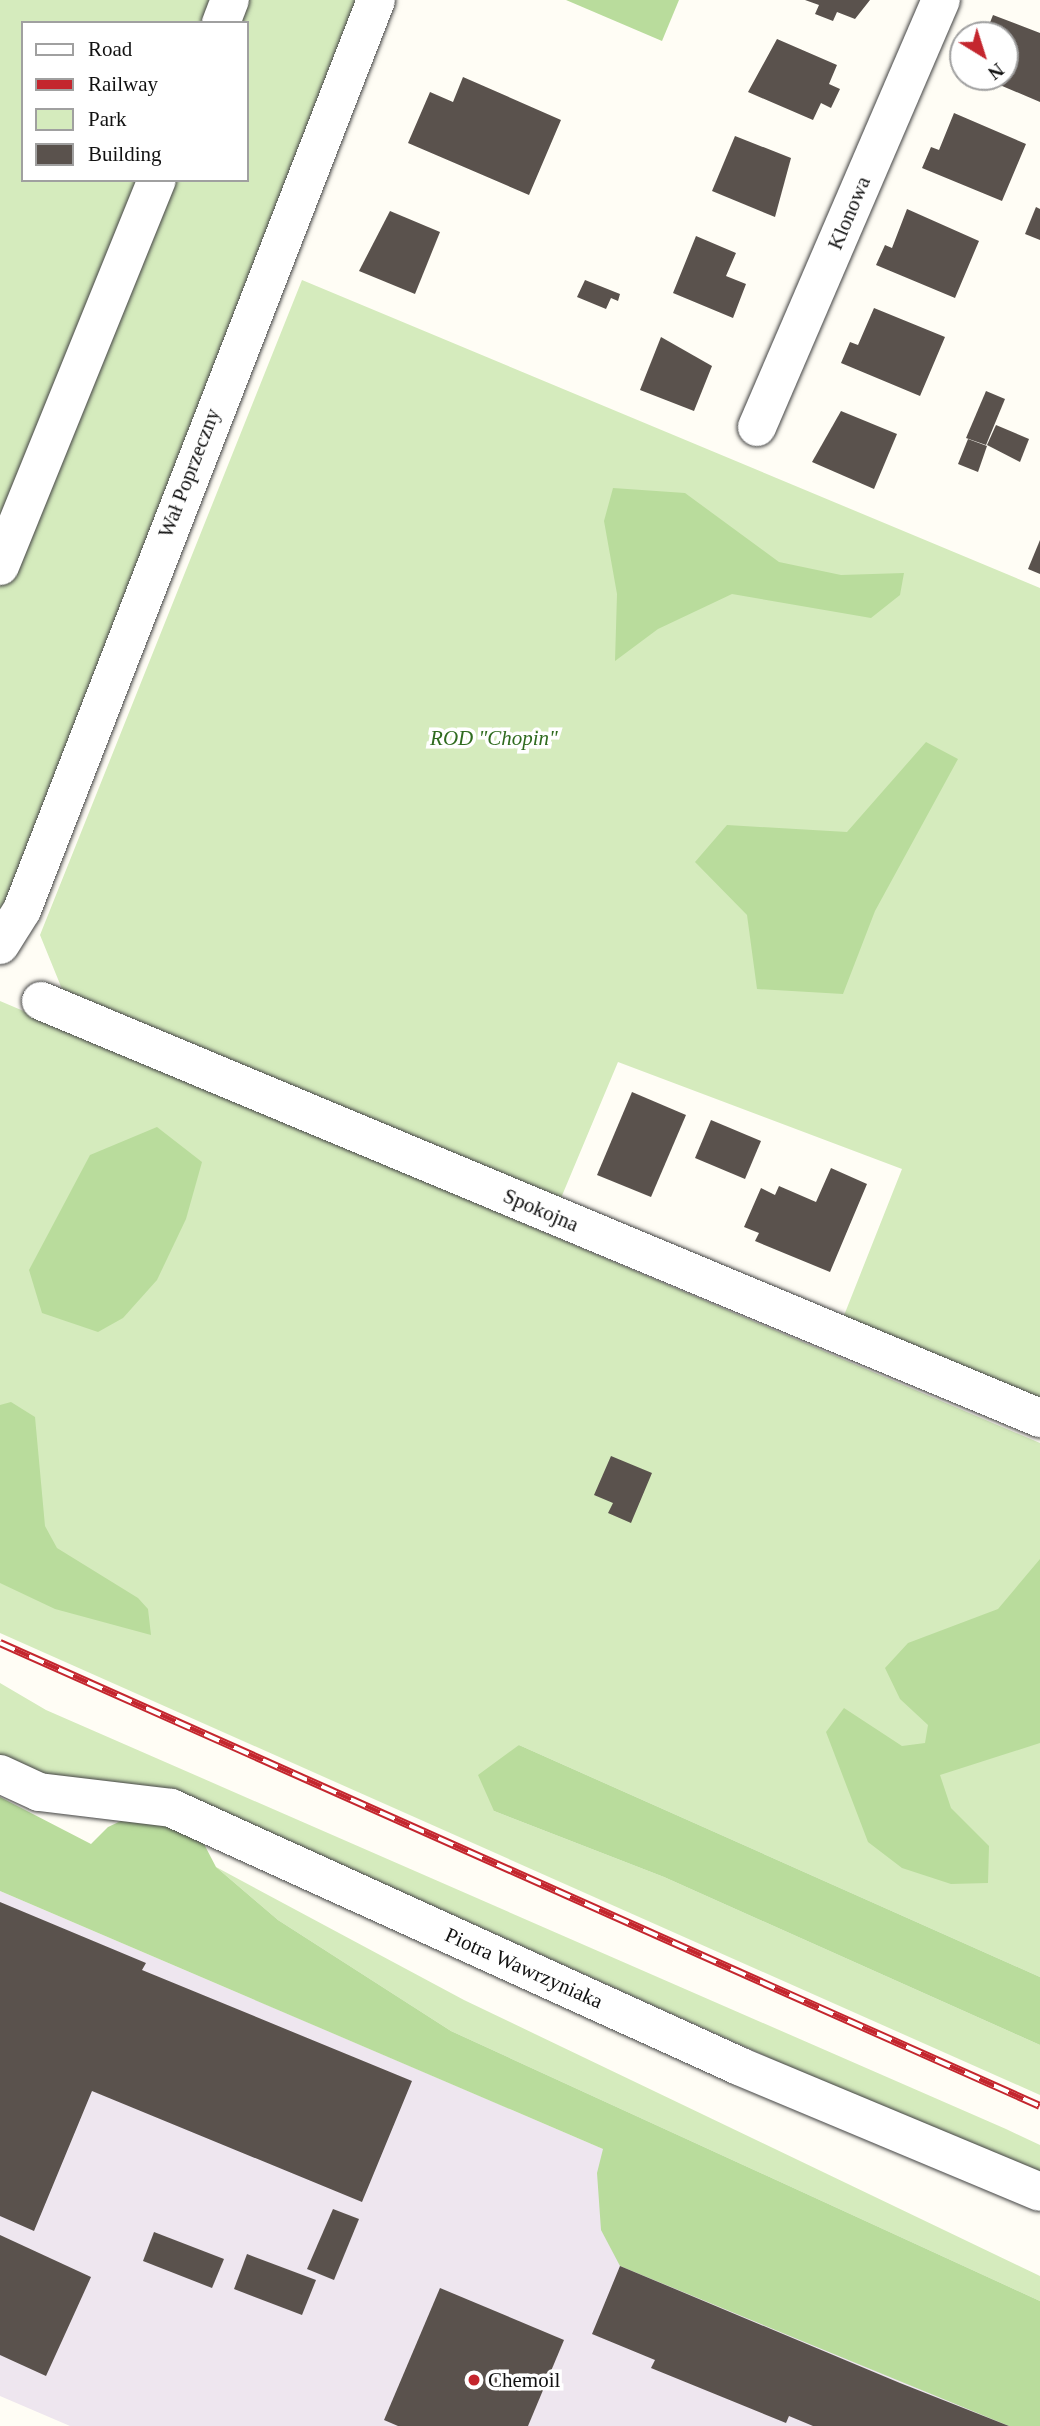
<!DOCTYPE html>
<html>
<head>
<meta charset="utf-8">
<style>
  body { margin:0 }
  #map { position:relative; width:1040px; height:2426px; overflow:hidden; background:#fffdf5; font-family:Georgia,serif }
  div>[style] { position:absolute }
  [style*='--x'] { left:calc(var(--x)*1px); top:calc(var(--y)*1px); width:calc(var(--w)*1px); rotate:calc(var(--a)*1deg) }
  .industrial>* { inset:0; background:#eee6ef }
  .green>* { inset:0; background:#d5ebbd }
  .forest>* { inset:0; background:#b9dc9c }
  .building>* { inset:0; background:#5a524d }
  .roads { filter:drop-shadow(0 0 2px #444) drop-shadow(0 0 2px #444) }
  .minor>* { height:38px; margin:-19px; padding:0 19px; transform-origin:19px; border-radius:19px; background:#fff }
  .rail>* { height:8px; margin-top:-4px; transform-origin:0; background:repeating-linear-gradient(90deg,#fff 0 16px,#c4262e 0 32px); box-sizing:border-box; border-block:2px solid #c4262e }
  .dots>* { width:19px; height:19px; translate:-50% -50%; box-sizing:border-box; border:4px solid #fff; border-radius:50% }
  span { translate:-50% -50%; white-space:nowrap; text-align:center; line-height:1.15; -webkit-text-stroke:7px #fff; paint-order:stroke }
  .street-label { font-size:21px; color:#111 }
  .park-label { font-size:21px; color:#2f6b1f; font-style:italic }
  .poi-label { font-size:21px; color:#111 }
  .left { translate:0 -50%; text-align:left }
  .legend { position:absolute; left:21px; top:21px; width:228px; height:161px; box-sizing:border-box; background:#fff; border:2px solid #a0a0a0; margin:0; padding:9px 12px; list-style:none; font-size:21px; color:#111 }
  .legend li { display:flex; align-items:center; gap:14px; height:35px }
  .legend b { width:35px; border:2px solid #a0a0a0 }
  .north { position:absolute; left:949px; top:21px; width:70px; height:70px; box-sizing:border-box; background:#fff; border:2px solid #a0a0a0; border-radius:50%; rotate:142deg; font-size:19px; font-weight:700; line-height:28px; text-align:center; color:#111 }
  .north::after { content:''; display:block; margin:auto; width:24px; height:32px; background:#c4262e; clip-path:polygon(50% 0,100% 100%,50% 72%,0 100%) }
</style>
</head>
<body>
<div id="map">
  <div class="industrial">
    <i style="clip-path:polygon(0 1891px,849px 2254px,1040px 2426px,70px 2426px,0 2396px)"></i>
  </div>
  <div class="green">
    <i style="clip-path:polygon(evenodd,0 0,376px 0,0 929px,0 0,23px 23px,247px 23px,247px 180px,23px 180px,23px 23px)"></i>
    <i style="clip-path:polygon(302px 280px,1040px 588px,1040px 1402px,843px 1318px,902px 1169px,618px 1062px,561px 1198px,62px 989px,40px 935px)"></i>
    <i style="clip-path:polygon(0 1001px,1040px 1443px,1040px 1977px,519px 1745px,494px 1811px,664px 1877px,1040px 2045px,1040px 2095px,0 1633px)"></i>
    <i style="clip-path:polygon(0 1683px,46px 1710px,1006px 2129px,1040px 2145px,1040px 2180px,274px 1834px,0 1764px)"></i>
    <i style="clip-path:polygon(216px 1867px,464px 2000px,1040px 2276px,1040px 2301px,451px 2031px,278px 1920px)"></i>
  </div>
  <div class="forest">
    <i style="clip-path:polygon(566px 0,679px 0,662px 41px)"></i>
    <i style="clip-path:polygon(613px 488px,685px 493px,779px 562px,841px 575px,904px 573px,900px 595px,871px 618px,732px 594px,658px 629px,615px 661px,617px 594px,604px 521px)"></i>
    <i style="clip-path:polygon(926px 742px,958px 759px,875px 911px,843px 994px,757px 989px,747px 915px,695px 862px,727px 825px,847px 832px)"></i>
    <i style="clip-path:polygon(157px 1127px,202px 1162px,186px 1219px,157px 1280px,123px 1318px,98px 1332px,42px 1313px,29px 1270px,90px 1155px)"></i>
    <i style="clip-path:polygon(11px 1402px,35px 1417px,45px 1526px,57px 1548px,138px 1598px,148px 1609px,151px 1635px,55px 1609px,0 1583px,0 1405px)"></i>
    <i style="clip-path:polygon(1040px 1559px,1040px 1743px,940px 1775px,951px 1808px,989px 1846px,988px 1883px,951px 1884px,902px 1868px,868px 1842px,826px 1732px,844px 1708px,902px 1746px,925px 1743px,928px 1725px,900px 1699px,885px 1668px,908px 1643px,998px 1609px)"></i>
    <i style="clip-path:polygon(519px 1745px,1040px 1977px,1040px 2045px,664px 1877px,494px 1811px,478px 1775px)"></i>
    <i style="clip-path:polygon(0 1797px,91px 1844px,108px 1827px,138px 1813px,204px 1844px,216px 1867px,278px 1920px,451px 2031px,1040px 2301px,1040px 2426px,1009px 2426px,620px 2266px,601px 2230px,597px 2173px,603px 2149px,0 1891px)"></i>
  </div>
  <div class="building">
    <i style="clip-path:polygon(805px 0,870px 0,855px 19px,837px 12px,833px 21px,815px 14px,819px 5px)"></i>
    <i style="clip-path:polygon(993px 15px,1040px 33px,1040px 102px,981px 77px,1005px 77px,1005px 35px,985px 35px)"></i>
    <i style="clip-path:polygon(777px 39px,837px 65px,829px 84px,840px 89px,831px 108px,821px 103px,813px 120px,748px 92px)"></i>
    <i style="clip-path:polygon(463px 77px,561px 120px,529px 195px,408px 143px,430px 92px,453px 102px)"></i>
    <i style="clip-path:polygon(954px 113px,1026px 144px,1002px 201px,922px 168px,931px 147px,939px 150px)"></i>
    <i style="clip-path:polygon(735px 136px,791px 158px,775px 217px,712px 191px)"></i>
    <i style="clip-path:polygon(1036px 207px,1040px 209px,1040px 240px,1025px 234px)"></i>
    <i style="clip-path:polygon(907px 209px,979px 241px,955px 298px,876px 265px,885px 245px,892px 248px)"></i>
    <i style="clip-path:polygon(390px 211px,440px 232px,415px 294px,359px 271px)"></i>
    <i style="clip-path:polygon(696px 236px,736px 253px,726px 276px,746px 284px,733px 318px,673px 293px)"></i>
    <i style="clip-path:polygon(585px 280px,620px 294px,618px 301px,611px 298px,606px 309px,577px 297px)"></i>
    <i style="clip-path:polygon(874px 308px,945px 337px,920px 396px,841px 363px,850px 342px,858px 345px)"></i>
    <i style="clip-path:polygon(661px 337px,712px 366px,694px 411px,640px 390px)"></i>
    <i style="clip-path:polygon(986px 391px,1005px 399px,986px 445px,966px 438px)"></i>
    <i style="clip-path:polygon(841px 411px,897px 434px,874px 489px,812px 462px)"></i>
    <i style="clip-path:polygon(996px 425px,1029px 439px,1020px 462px,987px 445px)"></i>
    <i style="clip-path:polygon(968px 439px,987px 446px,978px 472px,958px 464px)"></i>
    <i style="clip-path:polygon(1040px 540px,1040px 574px,1028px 569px)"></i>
    <i style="clip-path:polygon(632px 1092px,686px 1115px,651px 1197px,597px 1175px)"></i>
    <i style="clip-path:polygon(711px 1120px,761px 1141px,745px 1179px,695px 1158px)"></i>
    <i style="clip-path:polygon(831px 1168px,867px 1184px,830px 1272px,755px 1241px,759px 1233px,744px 1227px,761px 1188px,775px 1195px,779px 1186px,816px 1202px)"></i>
    <i style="clip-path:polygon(611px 1456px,652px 1473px,631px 1523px,608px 1513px,613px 1503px,594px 1495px)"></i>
    <i style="clip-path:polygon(0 1902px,146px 1963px,142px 1970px,412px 2081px,362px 2202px,92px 2091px,34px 2231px,0 2216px)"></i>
    <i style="clip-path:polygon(333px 2209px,359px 2219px,334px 2280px,307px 2269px)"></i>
    <i style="clip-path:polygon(154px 2232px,224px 2259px,212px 2288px,143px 2261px)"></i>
    <i style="clip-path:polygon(0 2235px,91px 2277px,46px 2376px,0 2355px)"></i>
    <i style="clip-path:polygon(247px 2254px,316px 2280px,302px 2315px,234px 2289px)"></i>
    <i style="clip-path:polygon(620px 2266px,900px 2383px,1009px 2426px,813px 2426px,789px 2416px,786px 2423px,651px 2368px,655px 2360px,592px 2334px)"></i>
    <i style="clip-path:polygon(440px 2288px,564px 2340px,528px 2426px,398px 2426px,384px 2420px)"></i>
  </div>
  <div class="roads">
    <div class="minor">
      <i style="--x:221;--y:23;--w:25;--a:-69"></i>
      <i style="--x:757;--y:427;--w:465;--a:-66.7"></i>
      <i style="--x:0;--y:566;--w:417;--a:-67.9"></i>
      <i style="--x:0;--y:945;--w:41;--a:-57.8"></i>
      <i style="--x:22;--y:910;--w:976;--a:-68.74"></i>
      <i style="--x:41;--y:1001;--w:1083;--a:22.66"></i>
      <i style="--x:0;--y:1774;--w:43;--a:24.8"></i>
      <i style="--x:39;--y:1792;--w:133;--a:6.9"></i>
      <i style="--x:171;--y:1808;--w:624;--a:24.43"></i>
      <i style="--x:739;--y:2066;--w:326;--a:22.7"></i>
    </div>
  </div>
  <div class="rail">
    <i style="--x:0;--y:1643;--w:1138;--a:24"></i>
  </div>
  <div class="dots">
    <i style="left:474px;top:2380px;background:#c4262e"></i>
  </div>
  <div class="street-label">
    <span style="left:849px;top:213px;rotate:-67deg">Klonowa</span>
    <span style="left:189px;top:473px;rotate:-69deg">Wał Poprzeczny</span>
    <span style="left:541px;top:1210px;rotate:23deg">Spokojna</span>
    <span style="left:524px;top:1968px;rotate:24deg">Piotra Wawrzyniaka</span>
  </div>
  <div class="park-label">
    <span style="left:494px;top:738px">ROD "Chopin"</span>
  </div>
  <div class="poi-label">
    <span class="left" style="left:488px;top:2380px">Chemoil</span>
  </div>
  <ul class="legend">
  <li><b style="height:9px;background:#fff"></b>Road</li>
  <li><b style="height:9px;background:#c4262e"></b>Railway</li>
  <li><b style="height:19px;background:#d5ebbd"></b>Park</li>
  <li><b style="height:19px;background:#5a524d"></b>Building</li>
  </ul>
  <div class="north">N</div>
</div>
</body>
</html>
